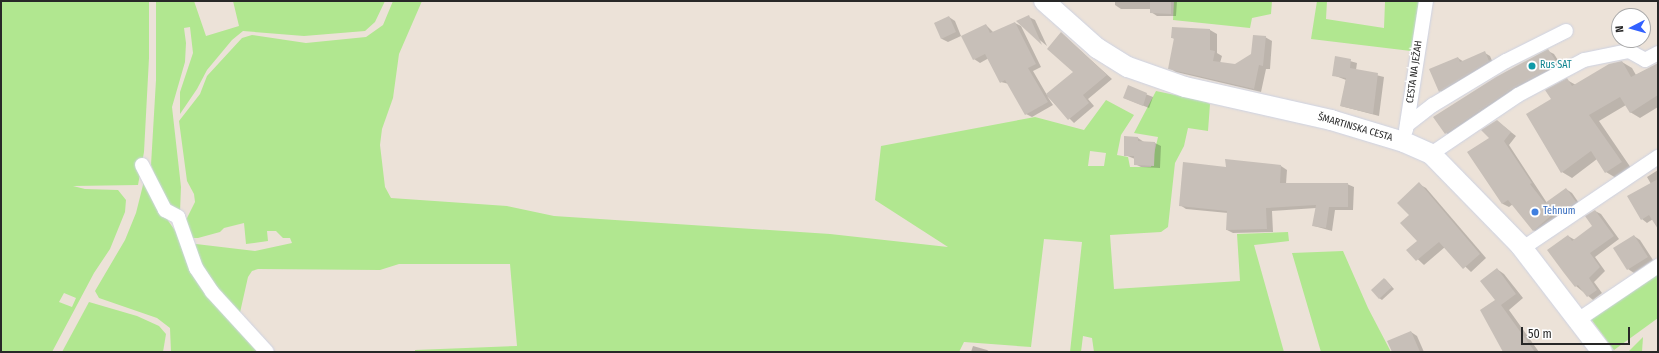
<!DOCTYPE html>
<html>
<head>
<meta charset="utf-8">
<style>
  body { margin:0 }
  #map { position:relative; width:1659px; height:353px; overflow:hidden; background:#ece2d8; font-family:"Fira Sans Condensed",sans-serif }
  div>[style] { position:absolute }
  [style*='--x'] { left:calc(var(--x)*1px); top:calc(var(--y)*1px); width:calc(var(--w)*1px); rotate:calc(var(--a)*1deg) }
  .green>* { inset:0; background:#b1e790 }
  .shadow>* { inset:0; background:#0003 }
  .building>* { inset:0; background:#c7bfb8 }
  .roads { filter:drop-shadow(0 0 1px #cdd2e2) drop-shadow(0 0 1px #cdd2e2) }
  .street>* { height:14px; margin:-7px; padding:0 7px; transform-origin:7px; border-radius:7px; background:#fff }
  .secondary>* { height:20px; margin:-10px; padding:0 10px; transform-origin:10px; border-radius:10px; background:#fff }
  .dots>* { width:11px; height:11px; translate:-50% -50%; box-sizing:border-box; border:2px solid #fff; border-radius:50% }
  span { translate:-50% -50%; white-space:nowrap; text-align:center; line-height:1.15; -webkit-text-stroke:3px #fff; paint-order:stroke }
  .culture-label { font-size:10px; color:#0d838f }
  .left { translate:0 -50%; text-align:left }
  .street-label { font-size:10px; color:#282828 }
  .shop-label { font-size:10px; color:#366cbe }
  .frame { position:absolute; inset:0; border:2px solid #282828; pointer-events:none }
  .north { position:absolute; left:1611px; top:8px; width:40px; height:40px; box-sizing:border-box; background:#fff; border:1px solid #a9a9a9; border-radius:50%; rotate:264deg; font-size:11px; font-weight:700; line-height:16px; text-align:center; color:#282828 }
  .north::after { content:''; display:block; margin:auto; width:14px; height:18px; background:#3261ff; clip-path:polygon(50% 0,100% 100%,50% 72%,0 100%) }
  .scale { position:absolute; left:1521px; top:327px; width:109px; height:18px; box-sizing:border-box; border:2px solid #282828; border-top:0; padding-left:5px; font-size:12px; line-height:14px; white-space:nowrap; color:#282828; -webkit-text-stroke:3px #fff; paint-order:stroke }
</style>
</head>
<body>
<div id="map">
  <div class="green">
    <i style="clip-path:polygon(evenodd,1px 1px,149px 1px,149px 58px,144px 152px,138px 185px,73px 186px,85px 189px,118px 190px,126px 200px,125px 212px,110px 249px,94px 273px,52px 352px,1px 352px,1px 1px,64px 293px,76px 298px,72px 307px,59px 302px,64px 293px)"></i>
    <i style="clip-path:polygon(156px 1px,194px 1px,206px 36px,239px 26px,233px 1px,385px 1px,375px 22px,365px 31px,304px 36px,243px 31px,232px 40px,207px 70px,197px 89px,180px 114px,180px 92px,193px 53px,190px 27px,184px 28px,186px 43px,185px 62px,172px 107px,181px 187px,180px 212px,168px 210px,151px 165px,156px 80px)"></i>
    <i style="clip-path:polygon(evenodd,393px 1px,422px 1px,399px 54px,393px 98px,382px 129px,380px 145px,385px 187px,391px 198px,507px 206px,554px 216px,830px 234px,948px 247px,875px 200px,881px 146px,1035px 117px,1084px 130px,1106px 100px,1134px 115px,1121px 135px,1117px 155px,1128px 157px,1130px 167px,1151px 167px,1158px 137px,1134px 133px,1156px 91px,1204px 101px,1210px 104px,1208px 131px,1188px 128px,1184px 146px,1175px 163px,1168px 227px,1161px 232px,1110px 235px,1114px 289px,1240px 281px,1237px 234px,1288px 232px,1289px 241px,1254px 245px,1284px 352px,1094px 352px,1092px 338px,1083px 336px,1081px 352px,1070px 352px,1082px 242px,1044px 239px,1031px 347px,964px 342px,959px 352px,415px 352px,415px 350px,517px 346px,510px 264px,399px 264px,380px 270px,258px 269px,252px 271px,248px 277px,239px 317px,218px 291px,193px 249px,196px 244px,255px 251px,292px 243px,290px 238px,283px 238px,276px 231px,267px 231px,268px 241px,246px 244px,244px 223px,224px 228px,220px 232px,198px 238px,189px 238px,184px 224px,195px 202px,194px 194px,187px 181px,179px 121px,200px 94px,207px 76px,242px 38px,252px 35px,306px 43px,366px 37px,383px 25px,393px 1px,1090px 151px,1106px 153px,1104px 166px,1088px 166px,1090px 151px)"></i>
    <i style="clip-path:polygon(1174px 1px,1272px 1px,1271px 14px,1252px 18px,1250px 28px,1173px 20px)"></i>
    <i style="clip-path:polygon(1317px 1px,1327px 1px,1326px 19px,1384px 28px,1385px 2px,1375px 1px,1420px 1px,1411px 51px,1311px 39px)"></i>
    <i style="clip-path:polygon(144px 181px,169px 222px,261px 352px,171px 352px,170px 328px,157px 318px,99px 298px,95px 291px,125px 240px,136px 213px)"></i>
    <i style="clip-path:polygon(1343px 251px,1368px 308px,1391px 352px,1321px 352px,1292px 253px)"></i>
    <i style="clip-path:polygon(1658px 272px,1658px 318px,1614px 350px,1591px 319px,1595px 313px)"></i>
    <i style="clip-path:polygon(89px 302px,137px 316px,159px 326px,166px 334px,163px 352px,62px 352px)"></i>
    <i style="clip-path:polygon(1643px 337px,1642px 352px,1628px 352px)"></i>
  </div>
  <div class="shadow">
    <i style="clip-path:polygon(1115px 1px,1177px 1px,1176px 16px,1157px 16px,1151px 12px,1151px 9px,1121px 9px,1115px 5px)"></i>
    <i style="clip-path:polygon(949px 17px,955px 21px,961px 36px,948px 42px,942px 39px,935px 23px)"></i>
    <i style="clip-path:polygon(1029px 17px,1035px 20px,1047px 46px,1018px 22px)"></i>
    <i style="clip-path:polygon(1015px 23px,1021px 26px,1041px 67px,1033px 71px,1047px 95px,1074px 72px,1062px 34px,1112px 79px,1088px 99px,1094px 106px,1074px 123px,1047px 96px,1053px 105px,1032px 117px,1026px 114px,1009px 84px,1001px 82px,989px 58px,980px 63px,974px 59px,986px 25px,994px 33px)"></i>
    <i style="clip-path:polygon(1173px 28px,1210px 30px,1217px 34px,1217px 53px,1222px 56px,1220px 63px,1235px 65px,1252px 55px,1265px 37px,1272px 41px,1270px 69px,1266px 69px,1261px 92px,1176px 72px,1169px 68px,1175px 39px,1172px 38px)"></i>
    <i style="clip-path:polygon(1548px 51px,1554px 54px,1563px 68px,1452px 137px,1446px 133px)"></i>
    <i style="clip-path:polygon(1485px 53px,1490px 56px,1494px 65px,1445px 94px,1440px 91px,1458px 58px,1464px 62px)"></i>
    <i style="clip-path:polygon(1336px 57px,1357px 63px,1356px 70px,1384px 77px,1379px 116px,1341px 106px,1346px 80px,1333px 75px)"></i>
    <i style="clip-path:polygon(1622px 62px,1632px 68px,1636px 75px,1658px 64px,1658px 107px,1640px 118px,1630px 112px,1626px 105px,1599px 121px,1631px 168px,1616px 178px,1606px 172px,1597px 159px,1572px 178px,1562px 172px,1552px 99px,1567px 80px,1576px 85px)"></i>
    <i style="clip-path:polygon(1128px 87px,1153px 97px,1149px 108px,1124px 98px)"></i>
    <i style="clip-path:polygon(1497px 121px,1516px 136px,1509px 145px,1547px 203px,1566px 189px,1572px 193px,1581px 206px,1539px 233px,1533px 230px,1513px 204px,1509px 207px,1503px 204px,1468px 152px,1491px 138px)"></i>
    <i style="clip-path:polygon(1138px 138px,1144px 142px,1155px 143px,1161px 146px,1160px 168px,1141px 167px,1135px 164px,1135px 159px,1125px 155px)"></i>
    <i style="clip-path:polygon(1226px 160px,1281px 166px,1287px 170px,1286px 184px,1347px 184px,1354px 187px,1353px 210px,1335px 210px,1332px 231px,1314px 226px,1316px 208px,1272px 211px,1273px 232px,1233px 233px,1227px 230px,1228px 213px,1186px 209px,1180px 205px,1227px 168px)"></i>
    <i style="clip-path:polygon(1658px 170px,1658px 228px,1653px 219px,1647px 223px,1642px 219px,1651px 184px,1647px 177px)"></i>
    <i style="clip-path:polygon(1419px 184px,1426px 188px,1486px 258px,1471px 272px,1445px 247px,1424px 265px,1408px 250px,1418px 241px,1410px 215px)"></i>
    <i style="clip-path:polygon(1595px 211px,1601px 214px,1619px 239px,1595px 257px,1605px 271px,1594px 282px,1602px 293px,1593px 300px,1576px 286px,1568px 236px,1575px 240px,1593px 227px)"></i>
    <i style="clip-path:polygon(1634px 236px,1640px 240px,1653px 260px,1634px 273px,1628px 269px)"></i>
    <i style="clip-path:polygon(1497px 269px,1504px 274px,1523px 298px,1509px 310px,1539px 352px,1505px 352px,1496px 300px)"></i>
    <i style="clip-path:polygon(1385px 279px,1394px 289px,1382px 300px,1379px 298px)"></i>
    <i style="clip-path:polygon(1411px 332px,1417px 336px,1424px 352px,1393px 352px)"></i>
    <i style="clip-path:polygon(973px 346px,987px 350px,990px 352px,971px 352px)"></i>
  </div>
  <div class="building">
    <i style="clip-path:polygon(1150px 1px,1171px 1px,1171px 14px,1150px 13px)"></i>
    <i style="clip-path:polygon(1029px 15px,1042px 45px,1016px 21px)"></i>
    <i style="clip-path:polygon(949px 16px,956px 32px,941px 39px,934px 23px)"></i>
    <i style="clip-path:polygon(1015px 22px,1036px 64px,1028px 68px,1048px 102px,1025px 115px,1005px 80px,1000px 83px,985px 54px,973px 60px,961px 36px,986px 24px,990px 33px)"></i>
    <i style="clip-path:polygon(1172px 27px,1210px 29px,1210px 50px,1215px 51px,1213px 61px,1235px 64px,1251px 54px,1253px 35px,1266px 36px,1263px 66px,1259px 65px,1254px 89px,1168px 69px,1174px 38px,1171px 38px)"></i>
    <i style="clip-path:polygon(1061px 32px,1107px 75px,1083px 95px,1089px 103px,1068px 120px,1046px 94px,1073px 72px,1047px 49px)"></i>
    <i style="clip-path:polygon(1548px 49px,1558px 64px,1513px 88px,1445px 134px,1433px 117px,1496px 77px)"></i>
    <i style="clip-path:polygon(1485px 51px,1489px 61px,1439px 92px,1429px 69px,1458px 57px,1460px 62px)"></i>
    <i style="clip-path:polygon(1335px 56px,1351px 59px,1350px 68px,1378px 73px,1373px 114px,1340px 106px,1346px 78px,1332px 76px)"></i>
    <i style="clip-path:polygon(1622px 61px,1631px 77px,1658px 63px,1658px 95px,1630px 113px,1620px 97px,1589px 115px,1622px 162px,1605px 173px,1591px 151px,1561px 173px,1526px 114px,1551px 99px,1545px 90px,1567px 78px,1572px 86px,1609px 64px)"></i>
    <i style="clip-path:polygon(1128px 85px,1147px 93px,1143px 106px,1123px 98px)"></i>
    <i style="clip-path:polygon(1497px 120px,1511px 132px,1504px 141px,1532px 183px,1530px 184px,1545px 203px,1566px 188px,1576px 202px,1561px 212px,1559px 209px,1533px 231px,1508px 200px,1502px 204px,1467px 152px,1489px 138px,1481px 130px)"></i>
    <i style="clip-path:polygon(1124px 136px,1138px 137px,1138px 141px,1155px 142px,1154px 166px,1134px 165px,1134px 156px,1124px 156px)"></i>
    <i style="clip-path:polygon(1225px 159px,1281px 165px,1280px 183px,1348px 183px,1348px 207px,1329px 207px,1326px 228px,1312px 226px,1316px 205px,1266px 208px,1267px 229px,1226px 230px,1227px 211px,1179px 206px,1183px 162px,1226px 167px)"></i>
    <i style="clip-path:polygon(1658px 179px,1658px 229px,1649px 215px,1641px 220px,1627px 196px)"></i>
    <i style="clip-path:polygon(1419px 182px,1480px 254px,1463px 269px,1439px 242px,1416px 261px,1406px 250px,1417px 241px,1400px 223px,1409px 215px,1397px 203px)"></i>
    <i style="clip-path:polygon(1595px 210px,1614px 236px,1590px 253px,1600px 267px,1589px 278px,1597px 290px,1587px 297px,1578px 285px,1575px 287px,1564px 273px,1547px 250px,1568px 235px,1572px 241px,1592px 226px,1585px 216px)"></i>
    <i style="clip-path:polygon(1634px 235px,1648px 257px,1627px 270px,1613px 248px)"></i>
    <i style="clip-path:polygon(1497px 268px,1516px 294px,1501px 305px,1535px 352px,1503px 352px,1480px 310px,1495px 300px,1480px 281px)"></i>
    <i style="clip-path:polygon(1384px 278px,1392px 287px,1379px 299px,1371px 290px)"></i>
    <i style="clip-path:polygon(1411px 331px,1420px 352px,1392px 352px,1387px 341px)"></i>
  </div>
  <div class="roads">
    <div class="street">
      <i style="--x:1407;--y:125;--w:33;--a:-38"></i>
      <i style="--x:1433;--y:105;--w:85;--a:-31.1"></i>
      <i style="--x:1506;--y:61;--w:67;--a:-26.6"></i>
      <i style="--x:1406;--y:130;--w:131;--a:-81.2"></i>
      <i style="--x:1431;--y:154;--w:105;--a:-34.1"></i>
      <i style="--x:1518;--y:95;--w:75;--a:-27.9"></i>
      <i style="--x:1584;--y:60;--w:46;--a:-11.3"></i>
      <i style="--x:1629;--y:51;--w:18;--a:29"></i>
      <i style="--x:1645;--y:60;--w:15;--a:-28"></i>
      <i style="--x:142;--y:165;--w:51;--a:62.9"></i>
      <i style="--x:165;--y:210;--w:15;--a:28"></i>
      <i style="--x:178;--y:217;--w:54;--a:70.6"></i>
      <i style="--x:196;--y:268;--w:29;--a:56"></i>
      <i style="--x:212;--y:292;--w:81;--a:47.5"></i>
      <i style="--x:1523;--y:248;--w:163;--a:-34"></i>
      <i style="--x:1578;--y:320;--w:97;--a:-34"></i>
    </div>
    <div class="secondary">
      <i style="--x:1044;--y:1;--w:71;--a:41.6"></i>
      <i style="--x:1097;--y:48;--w:36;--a:32"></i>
      <i style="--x:1128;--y:67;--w:60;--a:19.3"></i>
      <i style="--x:1185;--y:87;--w:150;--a:12.7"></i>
      <i style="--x:1331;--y:120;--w:76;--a:16.8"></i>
      <i style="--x:1404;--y:142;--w:30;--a:24"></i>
      <i style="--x:1431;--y:154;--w:127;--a:45.6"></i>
      <i style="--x:1520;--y:245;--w:135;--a:52.5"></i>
    </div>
  </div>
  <div class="dots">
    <i style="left:1532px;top:66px;background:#0f9aa8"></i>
    <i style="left:1535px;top:212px;background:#3f7fe0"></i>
  </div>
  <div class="culture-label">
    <span class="left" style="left:1540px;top:66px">Rus SAT</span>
  </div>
  <div class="street-label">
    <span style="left:1415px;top:72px;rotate:-82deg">CESTA NA JEŽAH</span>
    <span style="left:1355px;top:128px;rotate:16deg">ŠMARTINSKA CESTA</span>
  </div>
  <div class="shop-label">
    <span class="left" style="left:1543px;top:212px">Tehnum</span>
  </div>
  <div class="frame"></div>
  <div class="north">N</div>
  <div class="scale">50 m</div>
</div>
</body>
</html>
